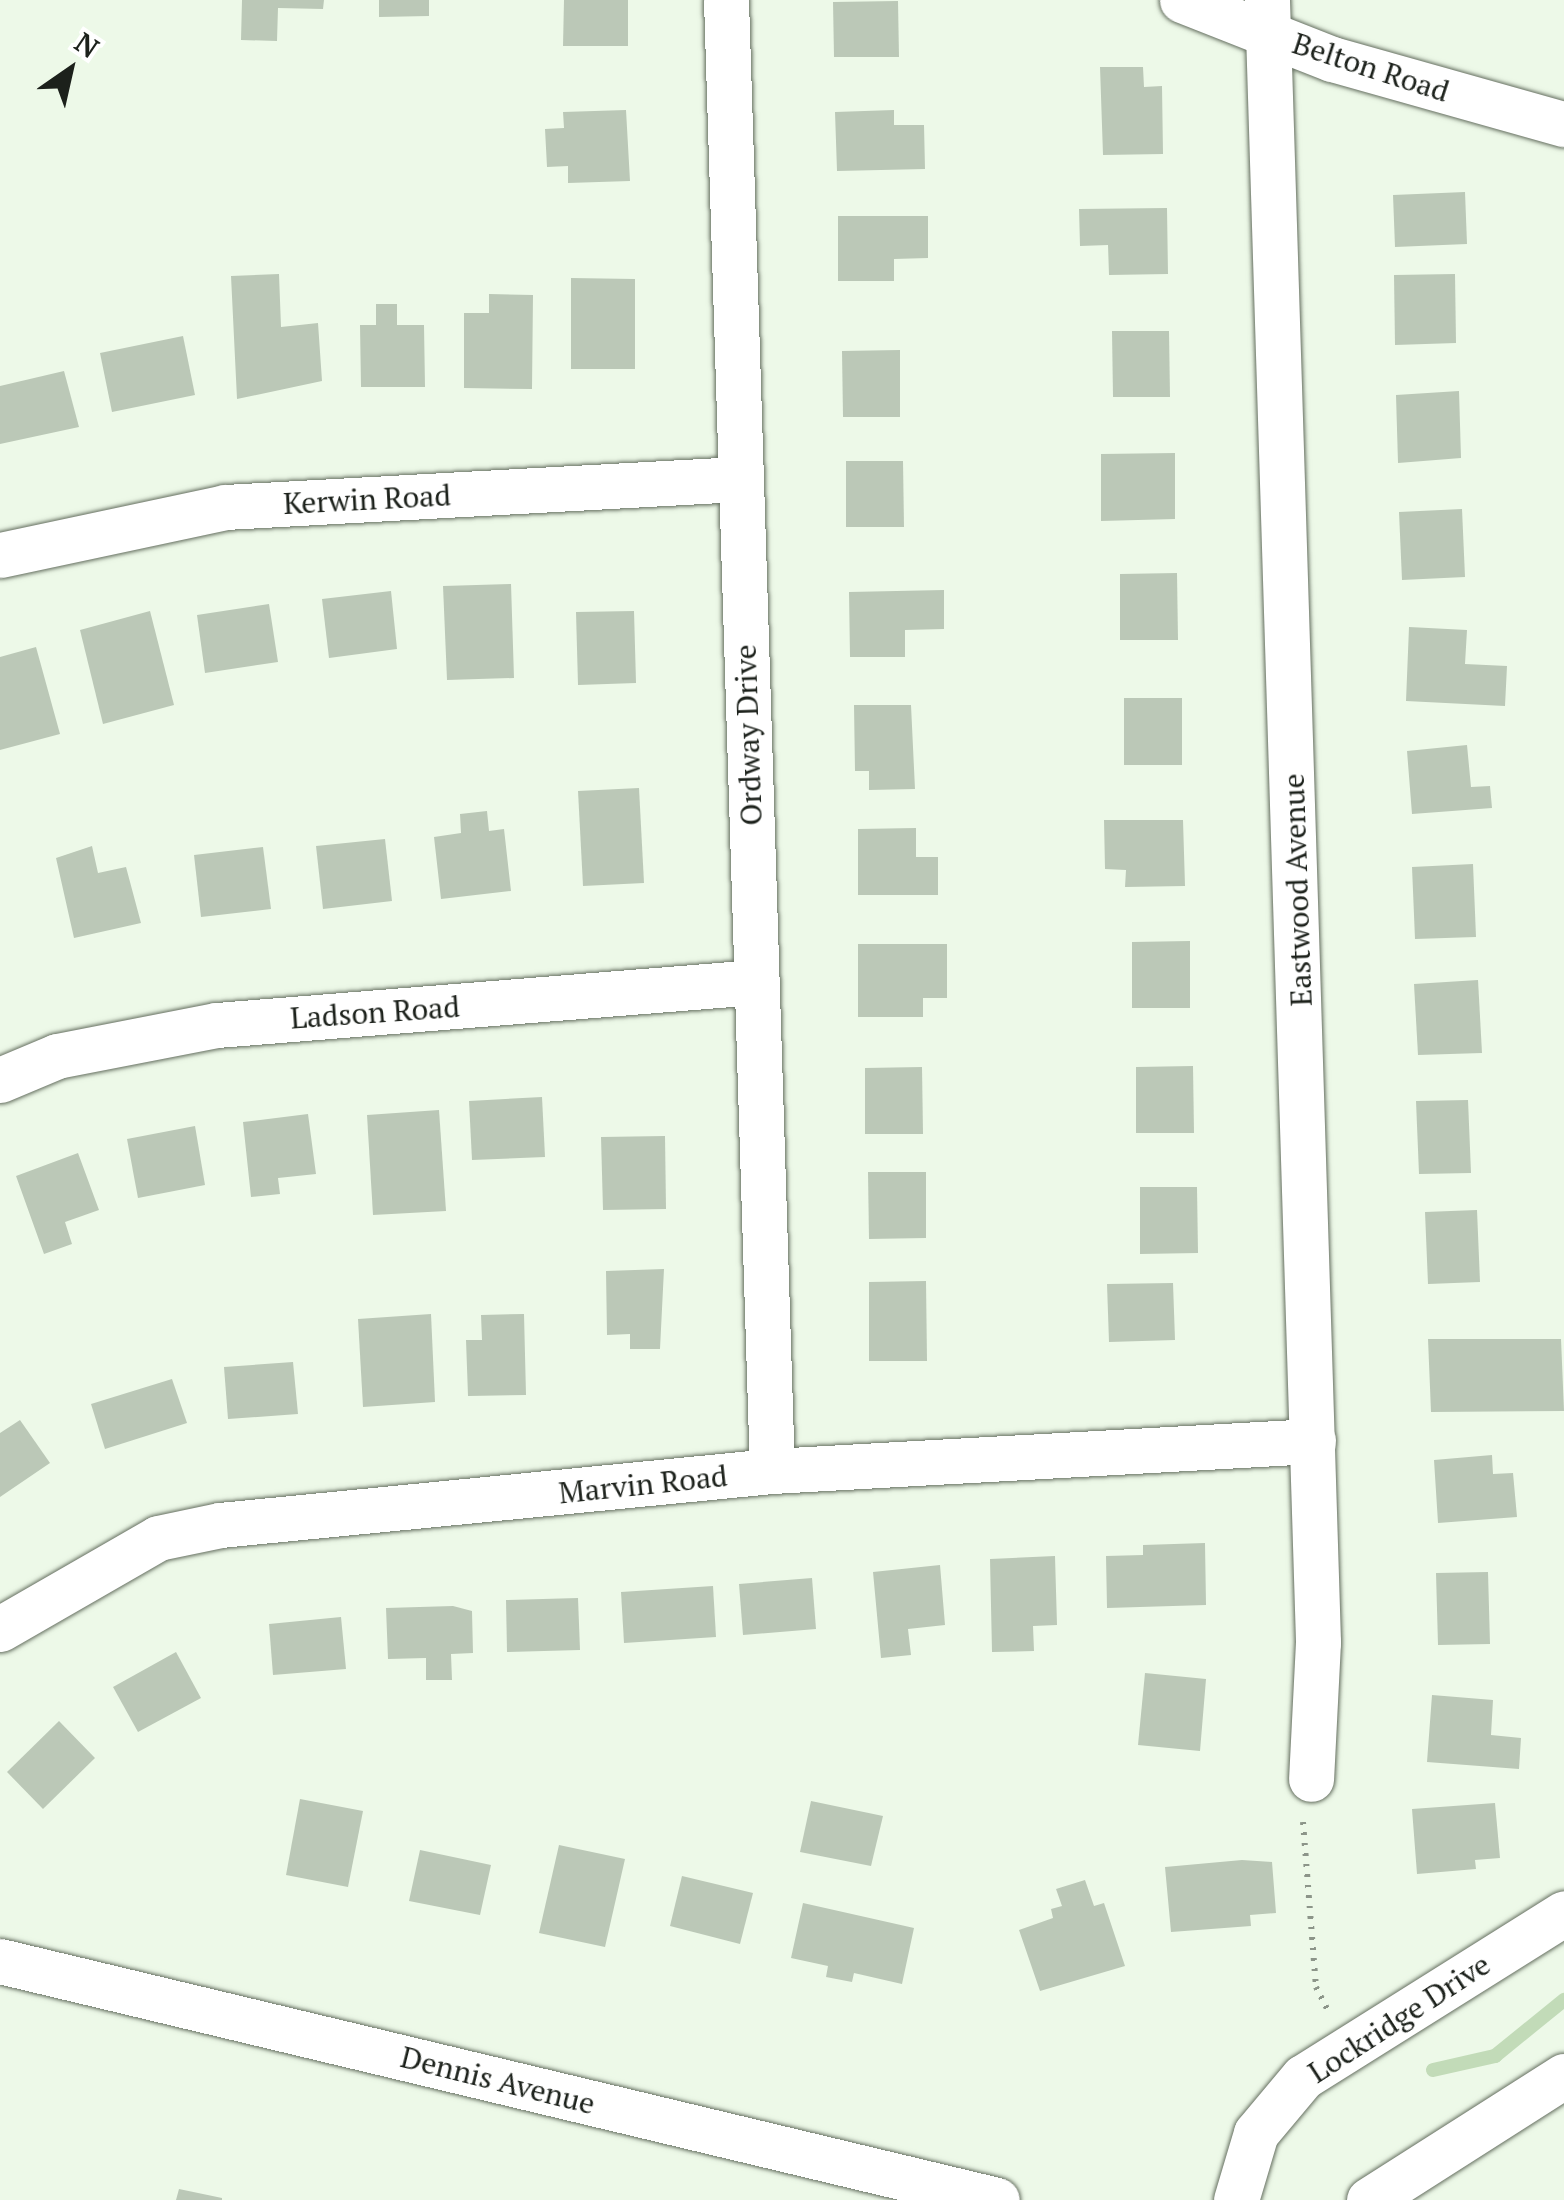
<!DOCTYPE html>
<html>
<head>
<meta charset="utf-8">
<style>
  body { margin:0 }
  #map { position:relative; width:1564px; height:2200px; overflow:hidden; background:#edf9e8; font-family:"PT Serif",serif }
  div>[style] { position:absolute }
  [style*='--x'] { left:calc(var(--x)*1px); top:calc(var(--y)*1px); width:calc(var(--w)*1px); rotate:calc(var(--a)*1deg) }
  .stream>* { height:14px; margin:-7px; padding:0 7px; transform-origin:7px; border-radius:7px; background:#c2dbb8 }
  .building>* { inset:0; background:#bbc8b7 }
  .path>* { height:6px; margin-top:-3px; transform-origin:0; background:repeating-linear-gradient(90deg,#8c9589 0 2.5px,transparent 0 10.5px) }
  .roads { filter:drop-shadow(0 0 2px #656f60) drop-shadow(0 0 2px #656f60) }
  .minor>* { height:45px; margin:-22.5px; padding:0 22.5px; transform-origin:22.5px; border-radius:22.5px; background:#fff }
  span { translate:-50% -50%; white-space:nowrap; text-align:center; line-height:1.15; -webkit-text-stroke:8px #fff; paint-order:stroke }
  .street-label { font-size:30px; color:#1c211b }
  .north { position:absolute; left:20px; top:20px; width:100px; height:100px; -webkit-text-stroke:8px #fff; paint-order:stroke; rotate:34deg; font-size:28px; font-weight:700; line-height:40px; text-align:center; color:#1c211b }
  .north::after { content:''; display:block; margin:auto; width:35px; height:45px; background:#1c211b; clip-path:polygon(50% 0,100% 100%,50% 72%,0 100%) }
</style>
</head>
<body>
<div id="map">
  <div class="stream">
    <i style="--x:1433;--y:2070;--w:64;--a:-12.7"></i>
    <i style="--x:1495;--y:2056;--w:89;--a:-39.1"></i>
  </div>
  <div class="building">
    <i style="clip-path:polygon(242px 0,324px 0,323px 9px,278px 8px,277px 41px,241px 40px)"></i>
    <i style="clip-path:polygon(379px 0,429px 0,429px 16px,379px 17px)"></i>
    <i style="clip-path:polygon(564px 0,628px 0,628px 46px,563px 46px)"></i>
    <i style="clip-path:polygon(898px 1px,899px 57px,834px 57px,833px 2px)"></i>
    <i style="clip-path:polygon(1100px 67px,1143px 67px,1144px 87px,1162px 86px,1163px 154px,1103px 155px)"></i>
    <i style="clip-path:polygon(626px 110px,630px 181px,568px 183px,568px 166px,547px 167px,545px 129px,564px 128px,563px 112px)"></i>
    <i style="clip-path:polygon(894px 110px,894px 125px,924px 125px,925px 169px,837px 171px,835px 112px)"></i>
    <i style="clip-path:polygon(1465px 192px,1467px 244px,1395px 247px,1393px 195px)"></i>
    <i style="clip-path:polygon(1167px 208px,1168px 274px,1109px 275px,1108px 245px,1080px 246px,1079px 209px)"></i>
    <i style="clip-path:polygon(838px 216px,928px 216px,928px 258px,894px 259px,894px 281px,838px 281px)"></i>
    <i style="clip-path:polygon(279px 274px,281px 327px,318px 323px,322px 381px,237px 399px,231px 276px)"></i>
    <i style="clip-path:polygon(1455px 274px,1456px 343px,1395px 345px,1394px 275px)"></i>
    <i style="clip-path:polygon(571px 278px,635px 279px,635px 369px,571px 369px)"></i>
    <i style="clip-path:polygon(489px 294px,533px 295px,532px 389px,464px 388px,464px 313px,489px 313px)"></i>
    <i style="clip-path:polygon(376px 304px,397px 304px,397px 325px,424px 325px,425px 387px,361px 387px,360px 325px,376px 325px)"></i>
    <i style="clip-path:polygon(1112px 331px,1169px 331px,1170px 397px,1113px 397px)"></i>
    <i style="clip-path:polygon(183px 336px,195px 395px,112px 412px,100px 353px)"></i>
    <i style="clip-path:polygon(900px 350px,900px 417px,843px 417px,842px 351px)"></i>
    <i style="clip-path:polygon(64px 371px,79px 427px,0 444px,0 386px)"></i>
    <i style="clip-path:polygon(1459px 391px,1461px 458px,1398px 463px,1396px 395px)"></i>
    <i style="clip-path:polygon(1175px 453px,1175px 519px,1101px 521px,1101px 454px)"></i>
    <i style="clip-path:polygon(846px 461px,903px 461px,904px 527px,846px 527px)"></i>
    <i style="clip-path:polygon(1462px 509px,1465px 577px,1402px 580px,1399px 512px)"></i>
    <i style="clip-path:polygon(1177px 573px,1178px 640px,1120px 640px,1120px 574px)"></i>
    <i style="clip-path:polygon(511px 584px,514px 678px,447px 680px,443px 586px)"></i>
    <i style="clip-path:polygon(944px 590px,944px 629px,905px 630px,905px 657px,850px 657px,849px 592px)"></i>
    <i style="clip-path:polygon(391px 591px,397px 649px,329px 658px,322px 599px)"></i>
    <i style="clip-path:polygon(269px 604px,278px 662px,205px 673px,197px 615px)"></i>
    <i style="clip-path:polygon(150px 611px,174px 705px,103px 724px,80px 630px)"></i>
    <i style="clip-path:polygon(634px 611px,636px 683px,578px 685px,576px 612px)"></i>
    <i style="clip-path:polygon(1409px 627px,1467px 630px,1465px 664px,1507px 666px,1505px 706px,1406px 701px)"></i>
    <i style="clip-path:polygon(36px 647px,60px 734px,0 750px,0 657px)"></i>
    <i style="clip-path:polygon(1124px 698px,1182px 698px,1182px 765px,1124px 765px)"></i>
    <i style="clip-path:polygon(854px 705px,911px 705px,915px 789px,869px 790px,869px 771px,855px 771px)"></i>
    <i style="clip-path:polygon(1467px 745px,1471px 787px,1490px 786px,1492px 808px,1412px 814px,1407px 751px)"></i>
    <i style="clip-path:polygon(639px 788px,644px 883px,583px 886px,578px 791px)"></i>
    <i style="clip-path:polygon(487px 811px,489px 831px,504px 829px,511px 891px,441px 899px,434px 837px,461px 833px,460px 814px)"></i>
    <i style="clip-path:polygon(1104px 820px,1183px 820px,1185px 886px,1125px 887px,1126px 870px,1105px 869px)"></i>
    <i style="clip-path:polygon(916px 828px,916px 857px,938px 857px,938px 895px,858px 895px,858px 829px)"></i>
    <i style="clip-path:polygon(385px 839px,392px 901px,323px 909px,316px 846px)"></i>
    <i style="clip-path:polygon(92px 846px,98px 873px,126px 867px,141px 923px,74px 938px,56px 858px)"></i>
    <i style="clip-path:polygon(263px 847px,271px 909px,201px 917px,194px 855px)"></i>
    <i style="clip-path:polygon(1473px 864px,1476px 937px,1415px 939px,1412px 867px)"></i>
    <i style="clip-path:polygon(1190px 941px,1190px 1008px,1132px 1008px,1132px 942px)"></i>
    <i style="clip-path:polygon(858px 944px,947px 944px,947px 998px,923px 998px,923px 1017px,858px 1017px)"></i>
    <i style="clip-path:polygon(1478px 980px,1482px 1053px,1418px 1055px,1414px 984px)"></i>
    <i style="clip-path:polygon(1193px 1066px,1194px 1133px,1136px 1133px,1136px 1067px)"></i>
    <i style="clip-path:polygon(922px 1067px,923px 1134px,865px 1134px,865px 1068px)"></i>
    <i style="clip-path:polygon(542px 1097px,545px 1157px,472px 1160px,469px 1101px)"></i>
    <i style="clip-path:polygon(1468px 1100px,1471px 1173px,1419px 1174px,1416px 1101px)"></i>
    <i style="clip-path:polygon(439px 1110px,446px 1211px,373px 1215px,367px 1115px)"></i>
    <i style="clip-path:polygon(308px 1114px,316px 1174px,278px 1178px,280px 1194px,251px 1197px,243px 1122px)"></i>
    <i style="clip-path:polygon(195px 1126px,205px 1185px,138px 1198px,127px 1139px)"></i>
    <i style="clip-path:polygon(665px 1136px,666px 1209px,603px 1210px,601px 1137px)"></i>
    <i style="clip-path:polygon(78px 1153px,99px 1210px,65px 1222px,72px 1244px,44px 1254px,16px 1176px)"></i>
    <i style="clip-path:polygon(868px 1172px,926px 1172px,926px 1238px,869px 1239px)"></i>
    <i style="clip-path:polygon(1140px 1187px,1197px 1187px,1198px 1253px,1140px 1254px)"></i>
    <i style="clip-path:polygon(1477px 1210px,1480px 1282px,1428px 1284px,1425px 1212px)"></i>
    <i style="clip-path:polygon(664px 1269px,660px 1349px,630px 1349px,630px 1334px,607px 1335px,606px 1271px)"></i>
    <i style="clip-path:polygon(926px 1281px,927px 1361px,869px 1361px,869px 1282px)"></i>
    <i style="clip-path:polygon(1173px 1283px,1175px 1340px,1109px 1342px,1107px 1284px)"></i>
    <i style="clip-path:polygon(431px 1314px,435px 1402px,363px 1407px,358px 1319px)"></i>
    <i style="clip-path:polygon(524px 1314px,526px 1395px,468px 1396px,466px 1340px,482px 1340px,481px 1315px)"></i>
    <i style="clip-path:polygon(1428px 1339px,1561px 1339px,1564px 1411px,1431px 1412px)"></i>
    <i style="clip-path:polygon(293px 1362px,298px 1414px,228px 1419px,224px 1367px)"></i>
    <i style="clip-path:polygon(172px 1379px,187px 1423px,105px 1449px,91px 1404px)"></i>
    <i style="clip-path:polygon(20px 1420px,50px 1463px,0 1497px,0 1433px)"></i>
    <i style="clip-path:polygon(1492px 1455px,1493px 1474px,1513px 1473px,1517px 1517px,1438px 1523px,1434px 1460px)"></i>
    <i style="clip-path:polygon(1205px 1543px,1206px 1605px,1107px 1608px,1106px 1556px,1143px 1555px,1143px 1545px)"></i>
    <i style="clip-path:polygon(1055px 1556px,1057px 1625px,1033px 1626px,1034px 1651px,992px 1652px,990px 1559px)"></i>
    <i style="clip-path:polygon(940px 1565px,945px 1625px,908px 1629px,911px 1655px,881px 1658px,873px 1572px)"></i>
    <i style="clip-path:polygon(1488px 1572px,1490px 1644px,1438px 1645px,1436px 1573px)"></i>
    <i style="clip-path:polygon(812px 1578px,816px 1629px,743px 1635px,739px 1584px)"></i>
    <i style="clip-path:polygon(713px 1586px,716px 1637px,624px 1643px,621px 1592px)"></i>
    <i style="clip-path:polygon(578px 1598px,580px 1650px,507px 1652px,506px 1600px)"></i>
    <i style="clip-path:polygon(453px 1606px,472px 1611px,473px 1653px,451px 1654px,452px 1680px,426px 1680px,426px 1658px,388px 1659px,386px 1608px)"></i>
    <i style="clip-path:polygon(341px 1617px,346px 1669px,273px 1675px,269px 1624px)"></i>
    <i style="clip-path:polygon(176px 1652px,201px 1698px,138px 1732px,113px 1687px)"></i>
    <i style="clip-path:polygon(1145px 1673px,1206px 1679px,1200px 1751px,1138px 1745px)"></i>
    <i style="clip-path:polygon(1432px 1695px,1493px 1700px,1491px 1735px,1521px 1738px,1519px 1769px,1427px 1762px)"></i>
    <i style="clip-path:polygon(59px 1721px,95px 1758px,43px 1809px,7px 1772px)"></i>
    <i style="clip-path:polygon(300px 1799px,363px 1811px,348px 1887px,286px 1875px)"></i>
    <i style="clip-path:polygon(811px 1801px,883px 1816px,871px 1866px,800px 1852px)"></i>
    <i style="clip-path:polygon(1495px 1803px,1500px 1858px,1475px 1860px,1476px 1869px,1417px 1874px,1412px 1809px)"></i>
    <i style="clip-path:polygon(559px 1845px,625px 1859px,605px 1947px,539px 1933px)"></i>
    <i style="clip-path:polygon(420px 1850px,491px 1865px,480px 1915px,409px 1901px)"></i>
    <i style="clip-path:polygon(1242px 1860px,1272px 1862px,1276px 1913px,1250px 1915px,1251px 1926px,1171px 1932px,1165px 1867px)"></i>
    <i style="clip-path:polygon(682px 1876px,753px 1893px,740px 1944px,670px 1926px)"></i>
    <i style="clip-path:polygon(1085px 1880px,1094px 1906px,1104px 1903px,1125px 1966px,1040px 1991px,1019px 1930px,1053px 1918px,1051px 1909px,1062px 1906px,1056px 1889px)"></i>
    <i style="clip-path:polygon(803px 1903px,914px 1928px,902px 1984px,854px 1973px,852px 1982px,826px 1977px,828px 1966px,791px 1958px)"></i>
    <i style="clip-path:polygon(179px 2189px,222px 2198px,222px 2200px,176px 2200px)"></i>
  </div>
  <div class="path">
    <i style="--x:1303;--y:1822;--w:166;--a:85.5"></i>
    <i style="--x:1316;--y:1987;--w:27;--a:63"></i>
  </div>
  <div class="roads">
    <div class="minor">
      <i style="--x:726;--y:0;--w:1472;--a:88.21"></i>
      <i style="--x:1182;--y:0;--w:161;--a:21.5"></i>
      <i style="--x:1332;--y:59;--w:241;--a:15.7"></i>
      <i style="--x:1267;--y:0;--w:1643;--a:88.22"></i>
      <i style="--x:1318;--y:1642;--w:137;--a:92.9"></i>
      <i style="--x:0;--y:555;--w:230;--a:-12"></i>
      <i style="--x:225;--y:507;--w:515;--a:-3.12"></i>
      <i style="--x:0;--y:1080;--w:62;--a:-22.8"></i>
      <i style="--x:57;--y:1056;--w:163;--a:-11"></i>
      <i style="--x:217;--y:1025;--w:541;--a:-4.56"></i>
      <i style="--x:0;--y:1629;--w:182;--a:-29.9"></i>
      <i style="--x:158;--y:1538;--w:63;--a:-11.8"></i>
      <i style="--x:220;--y:1525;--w:555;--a:-5.59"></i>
      <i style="--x:772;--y:1471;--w:542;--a:-3.17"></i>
      <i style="--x:0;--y:1961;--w:1025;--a:13.48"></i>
      <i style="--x:1236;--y:2200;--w:70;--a:-73.4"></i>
      <i style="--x:1256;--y:2133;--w:73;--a:-50"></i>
      <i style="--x:1303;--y:2077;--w:308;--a:-32.1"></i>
      <i style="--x:1369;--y:2200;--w:231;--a:-32.5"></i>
    </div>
  </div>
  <div class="street-label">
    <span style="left:1371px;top:67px;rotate:18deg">Belton Road</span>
    <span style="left:367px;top:499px;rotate:-3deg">Kerwin Road</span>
    <span style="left:748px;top:735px;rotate:-92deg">Ordway Drive</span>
    <span style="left:1297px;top:890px;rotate:-92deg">Eastwood Avenue</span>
    <span style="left:375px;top:1012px;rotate:-4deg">Ladson Road</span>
    <span style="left:643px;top:1484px;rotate:-6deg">Marvin Road</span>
    <span style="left:1399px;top:2018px;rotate:-33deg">Lockridge Drive</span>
    <span style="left:498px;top:2080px;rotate:14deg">Dennis Avenue</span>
  </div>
  <div class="north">N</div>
</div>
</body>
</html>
